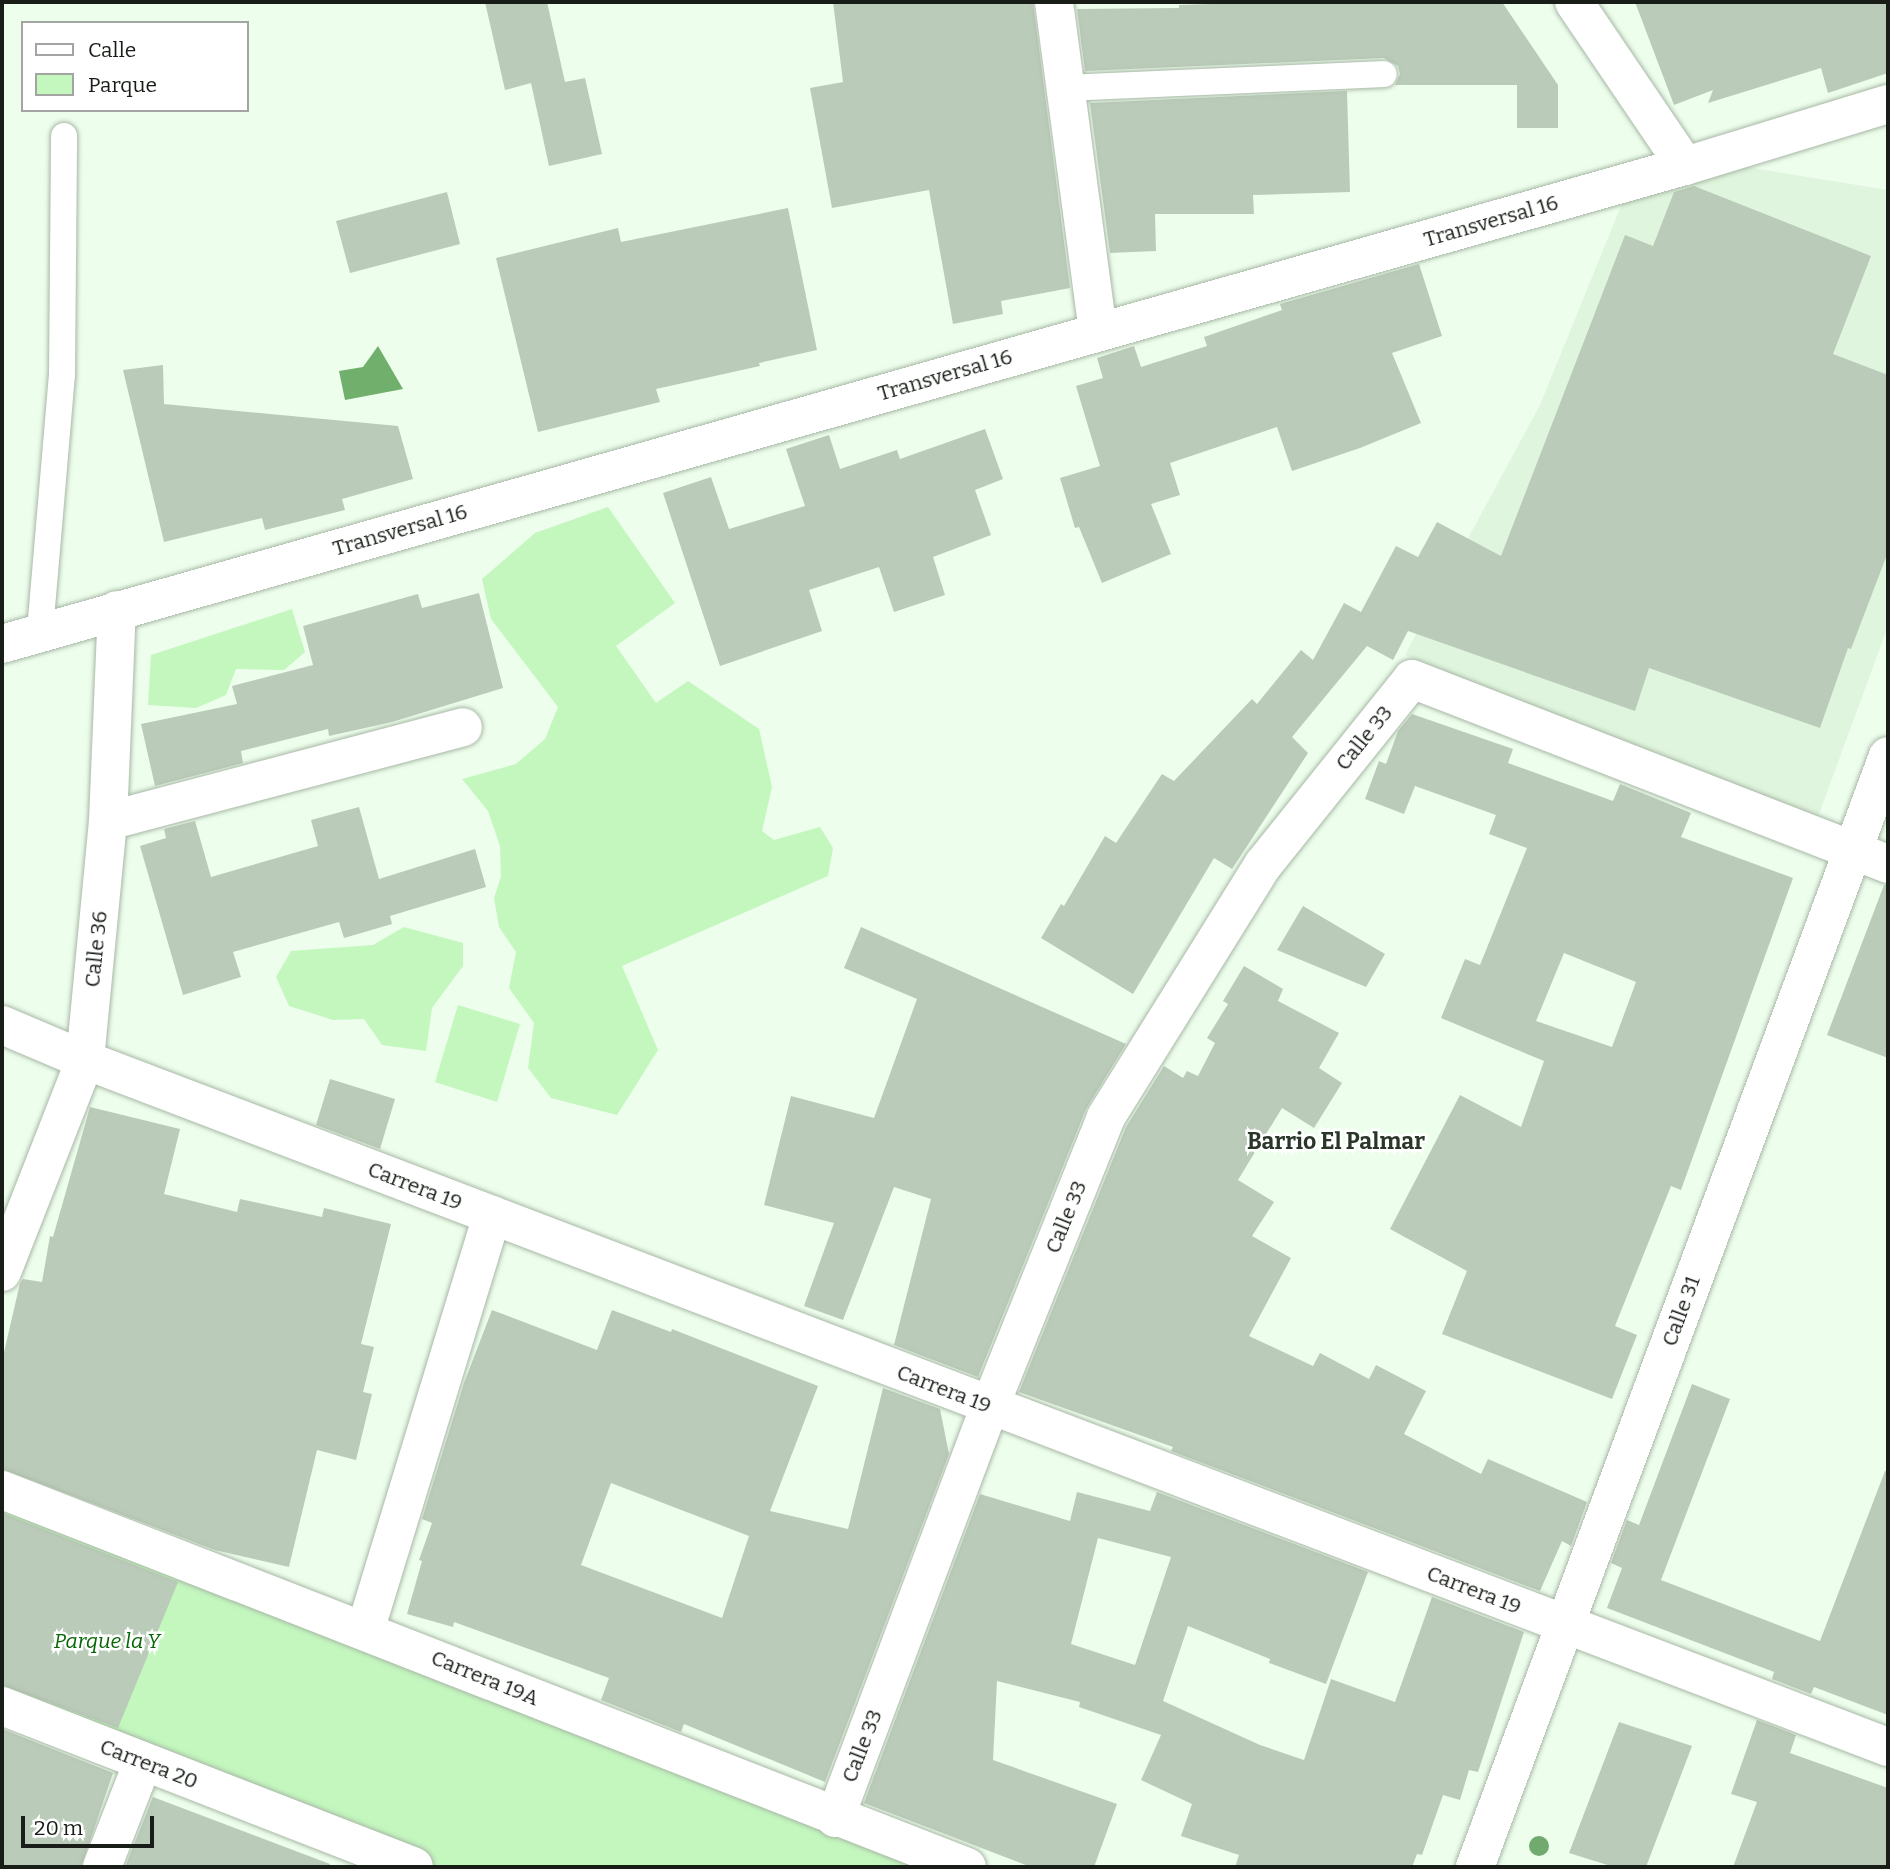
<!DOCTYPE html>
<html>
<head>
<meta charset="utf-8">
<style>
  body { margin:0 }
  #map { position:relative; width:1890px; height:1869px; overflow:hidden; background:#edfeec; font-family:Bitter,serif }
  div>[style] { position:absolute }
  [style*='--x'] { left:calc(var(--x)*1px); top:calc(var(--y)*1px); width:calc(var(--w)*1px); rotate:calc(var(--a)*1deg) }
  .built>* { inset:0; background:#dff5dd }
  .green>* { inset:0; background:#c3f7be }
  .water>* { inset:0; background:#71b06c }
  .building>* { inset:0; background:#bbcbb9 }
  .roads { filter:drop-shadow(0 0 2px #a8b7a6) drop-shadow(0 0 2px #a8b7a6) }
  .service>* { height:26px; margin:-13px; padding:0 13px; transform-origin:13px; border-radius:13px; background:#fff }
  .minor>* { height:38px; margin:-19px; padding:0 19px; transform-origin:19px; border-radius:19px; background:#fff }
  .trees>* { width:20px; height:20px; margin:-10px; border-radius:50%; background:#70aa6e }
  span { translate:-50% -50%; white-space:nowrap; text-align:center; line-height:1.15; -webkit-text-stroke:5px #fff; paint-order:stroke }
  .street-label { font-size:21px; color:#181e17 }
  .park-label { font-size:21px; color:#096607; font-style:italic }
  .neighbourhood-label { font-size:23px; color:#293628; font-weight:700 }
  .frame { position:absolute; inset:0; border:4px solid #181e17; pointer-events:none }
  .legend { position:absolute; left:21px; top:21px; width:228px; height:91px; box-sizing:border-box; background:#fff; border:2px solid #a3a5a2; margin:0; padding:9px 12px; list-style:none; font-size:21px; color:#181e17 }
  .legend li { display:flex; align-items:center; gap:14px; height:35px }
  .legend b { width:35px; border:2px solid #a3a5a2 }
  .scale { position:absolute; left:21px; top:1816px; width:133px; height:32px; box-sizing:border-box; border:4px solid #181e17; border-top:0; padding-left:9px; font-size:21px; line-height:24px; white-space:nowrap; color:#181e17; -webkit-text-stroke:5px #fff; paint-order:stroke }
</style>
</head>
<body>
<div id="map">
  <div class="built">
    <i style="clip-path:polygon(1641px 157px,1734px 165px,1888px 190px,1888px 626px,1815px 825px,1405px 655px,1540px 405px)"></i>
  </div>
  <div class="green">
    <i style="clip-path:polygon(608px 507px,675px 603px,616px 646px,656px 703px,688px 681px,759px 729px,772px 787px,762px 831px,774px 840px,820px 827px,833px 848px,828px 876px,622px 966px,658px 1050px,617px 1115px,551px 1098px,528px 1068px,534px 1023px,509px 988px,516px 952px,499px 927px,494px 898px,501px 877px,500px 846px,488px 811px,462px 779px,516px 764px,545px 739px,558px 707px,491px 619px,482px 579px,535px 533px)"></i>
    <i style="clip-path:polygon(292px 609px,305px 652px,284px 670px,236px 669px,226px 695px,196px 708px,148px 705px,151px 655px)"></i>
    <i style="clip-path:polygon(404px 927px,463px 943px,463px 966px,432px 1008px,426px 1051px,382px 1045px,364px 1019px,333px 1020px,289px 1006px,276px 977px,291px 951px,373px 945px)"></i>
    <i style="clip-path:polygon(458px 1005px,520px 1024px,497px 1102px,435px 1082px)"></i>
    <i style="clip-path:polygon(2px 1500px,947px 1867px,431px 1867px,2px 1701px)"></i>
  </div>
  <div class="water">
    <i style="clip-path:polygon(378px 346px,403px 389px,345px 400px,339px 371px,363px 367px)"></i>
  </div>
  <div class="building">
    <i style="clip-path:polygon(485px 2px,547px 2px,565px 82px,585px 78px,602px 154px,549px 166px,531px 83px,505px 90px)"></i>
    <i style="clip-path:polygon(833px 2px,1033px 2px,1070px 288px,1001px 301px,1003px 314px,953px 324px,929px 190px,832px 208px,810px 88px,843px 82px)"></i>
    <i style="clip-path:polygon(1271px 2px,1502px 2px,1558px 85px,1558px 128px,1517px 128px,1517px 85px,1395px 85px,1400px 74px,1398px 66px,1384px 58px,1085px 71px,1077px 9px,1179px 8px,1179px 5px)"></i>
    <i style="clip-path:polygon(1635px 2px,1888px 2px,1888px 73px,1828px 93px,1821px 68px,1708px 103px,1713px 90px,1674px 105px)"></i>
    <i style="clip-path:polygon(1347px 91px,1350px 192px,1253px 195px,1254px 214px,1155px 214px,1156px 251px,1110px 253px,1090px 103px)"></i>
    <i style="clip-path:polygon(1694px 186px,1871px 256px,1833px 354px,1888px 375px,1888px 552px,1851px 649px,1848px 648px,1820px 728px,1649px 668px,1635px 711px,1408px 631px,1393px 660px,1367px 646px,1292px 737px,1308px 753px,1232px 869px,1214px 858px,1133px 994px,1041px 938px,1061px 904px,1064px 906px,1105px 836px,1116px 843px,1162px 774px,1174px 781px,1252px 699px,1257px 704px,1301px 650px,1313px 660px,1344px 603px,1361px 612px,1396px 546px,1418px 557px,1437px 522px,1501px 556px,1625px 235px,1653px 246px,1674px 192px)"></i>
    <i style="clip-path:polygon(447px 192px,460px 244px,350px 273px,336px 221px)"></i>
    <i style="clip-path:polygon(788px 208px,817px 350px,759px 363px,760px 366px,656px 389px,660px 402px,538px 432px,496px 258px,618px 228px,621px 242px)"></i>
    <i style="clip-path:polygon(1419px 264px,1442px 336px,1392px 353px,1421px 423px,1360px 448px,1292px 471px,1277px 427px,1170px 463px,1180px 495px,1151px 504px,1171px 554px,1102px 583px,1079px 527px,1075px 528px,1060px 478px,1100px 466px,1076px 386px,1103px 378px,1097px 358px,1134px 346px,1141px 367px,1207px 346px,1204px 337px,1282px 310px,1280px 304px)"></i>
    <i style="clip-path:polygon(163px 365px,164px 404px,398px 426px,413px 479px,342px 499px,345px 510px,265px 530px,262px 518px,164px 542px,123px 370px)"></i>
    <i style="clip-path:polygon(985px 429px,1003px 479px,975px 490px,991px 535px,933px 557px,945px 595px,894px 612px,879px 567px,809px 590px,822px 631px,720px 666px,663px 493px,711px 477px,729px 529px,805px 506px,786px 449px,829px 435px,840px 469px,897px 450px,900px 459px)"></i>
    <i style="clip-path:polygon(479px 593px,503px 688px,392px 722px,329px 736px,328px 729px,241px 751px,243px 763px,155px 786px,141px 724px,237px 704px,232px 686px,313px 665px,303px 626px,418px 594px,422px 608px)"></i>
    <i style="clip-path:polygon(evenodd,1412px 714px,1513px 749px,1508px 763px,1613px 801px,1620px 784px,1691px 813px,1681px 837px,1793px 878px,1681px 1190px,1671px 1186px,1615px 1326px,1637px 1335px,1612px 1399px,1442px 1334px,1467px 1271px,1390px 1229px,1460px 1095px,1521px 1127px,1544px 1061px,1441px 1018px,1465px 959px,1480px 965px,1527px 848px,1489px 834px,1496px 815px,1415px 786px,1404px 814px,1365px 799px,1379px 761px,1386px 764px,1398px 731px,1412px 714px,1564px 953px,1636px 982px,1612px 1047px,1536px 1021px,1564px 953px)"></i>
    <i style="clip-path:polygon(359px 807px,379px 879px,475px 849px,486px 887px,390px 916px,392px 924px,344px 938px,339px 922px,233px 952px,241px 977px,183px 995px,140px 846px,166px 838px,164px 829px,195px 821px,211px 877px,318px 846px,311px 820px)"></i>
    <i style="clip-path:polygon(1884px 885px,1888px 885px,1888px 1058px,1827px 1035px)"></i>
    <i style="clip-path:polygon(1303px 906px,1385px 954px,1366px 987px,1277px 950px)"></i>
    <i style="clip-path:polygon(861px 927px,1126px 1044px,1086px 1109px,978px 1377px,894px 1345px,931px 1199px,894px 1187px,843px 1320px,804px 1306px,834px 1223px,764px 1205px,791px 1096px,874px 1118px,917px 999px,844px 968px)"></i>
    <i style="clip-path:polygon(1244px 966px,1283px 989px,1278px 1001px,1339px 1033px,1319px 1068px,1342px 1083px,1314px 1128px,1282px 1108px,1238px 1180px,1274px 1202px,1252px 1236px,1291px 1258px,1249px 1336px,1313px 1366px,1320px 1353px,1369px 1379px,1376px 1365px,1426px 1391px,1404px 1434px,1481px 1474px,1488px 1459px,1587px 1502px,1571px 1546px,1562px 1541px,1540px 1591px,1171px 1451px,1173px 1447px,1019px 1392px,1126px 1127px,1164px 1066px,1183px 1078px,1187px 1071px,1198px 1076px,1215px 1043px,1207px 1038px,1228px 1004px,1223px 1001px)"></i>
    <i style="clip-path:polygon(330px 1079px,395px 1099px,380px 1149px,316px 1125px)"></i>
    <i style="clip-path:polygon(90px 1107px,180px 1129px,164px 1194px,237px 1212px,240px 1199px,322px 1217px,324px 1208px,391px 1224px,361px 1344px,374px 1347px,363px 1392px,372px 1394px,356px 1460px,317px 1450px,289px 1567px,215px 1550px,2px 1469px,2px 1361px,20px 1283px,23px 1279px,42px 1282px,50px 1236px,53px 1237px)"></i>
    <i style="clip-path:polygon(evenodd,492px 1310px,597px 1350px,612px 1310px,671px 1332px,672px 1329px,818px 1386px,770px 1511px,848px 1529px,883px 1388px,940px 1409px,949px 1454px,825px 1782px,684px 1724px,681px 1732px,601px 1700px,609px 1678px,454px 1622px,453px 1627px,407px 1614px,422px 1561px,419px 1560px,432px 1523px,422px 1519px,464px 1383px,492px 1310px,611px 1483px,749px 1536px,722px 1618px,581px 1565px,611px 1483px)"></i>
    <i style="clip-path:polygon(1692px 1384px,1730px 1399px,1661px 1580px,1820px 1641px,1885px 1471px,1888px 1471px,1888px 1715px,1814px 1687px,1811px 1694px,1772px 1679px,1774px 1672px,1607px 1608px,1622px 1568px,1611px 1563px,1627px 1520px,1639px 1525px)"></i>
    <i style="clip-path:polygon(evenodd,1077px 1492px,1150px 1511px,1157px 1492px,1368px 1572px,1326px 1684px,1269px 1663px,1270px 1659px,1188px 1626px,1163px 1701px,1260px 1745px,1304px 1760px,1331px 1679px,1395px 1702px,1432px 1597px,1524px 1632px,1478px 1772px,1469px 1770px,1460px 1800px,1443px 1795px,1422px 1855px,1417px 1854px,1412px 1867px,1235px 1867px,1239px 1855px,1181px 1836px,1192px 1804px,1141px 1780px,1161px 1735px,1079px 1707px,1080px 1702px,997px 1681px,993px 1760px,1117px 1804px,1094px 1867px,1031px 1867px,864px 1803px,980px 1494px,1070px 1521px,1077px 1492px,1098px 1538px,1171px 1557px,1135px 1665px,1071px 1644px,1098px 1538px)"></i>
    <i style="clip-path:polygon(2px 1513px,178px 1582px,118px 1728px,2px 1685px)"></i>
    <i style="clip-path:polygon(1757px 1720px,1796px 1735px,1790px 1753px,1888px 1788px,1888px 1867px,1733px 1867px,1757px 1802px,1731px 1794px)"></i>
    <i style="clip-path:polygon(1619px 1722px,1692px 1746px,1646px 1867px,1614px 1867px,1569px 1853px)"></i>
    <i style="clip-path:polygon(2px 1729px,113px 1773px,81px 1867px,2px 1867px)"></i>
    <i style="clip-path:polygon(153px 1797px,330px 1864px,330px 1867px,125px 1867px)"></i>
  </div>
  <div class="roads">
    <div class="service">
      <i style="--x:1066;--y:88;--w:318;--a:-2.5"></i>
      <i style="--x:40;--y:631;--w:257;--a:-85.1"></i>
      <i style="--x:62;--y:375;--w:239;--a:-89.5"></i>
    </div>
    <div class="minor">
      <i style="--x:1054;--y:2;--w:332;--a:82.4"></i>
      <i style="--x:1574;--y:2;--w:198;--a:55.9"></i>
      <i style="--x:2;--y:644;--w:1750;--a:-15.86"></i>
      <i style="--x:1685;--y:166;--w:212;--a:-17"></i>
      <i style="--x:108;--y:821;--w:367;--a:-14.8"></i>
      <i style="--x:2;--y:1025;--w:90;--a:22.9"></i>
      <i style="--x:85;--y:1060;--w:1929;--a:20.86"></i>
      <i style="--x:2;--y:1272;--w:228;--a:-68.6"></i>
      <i style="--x:85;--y:1060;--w:240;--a:-84.5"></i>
      <i style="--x:108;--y:821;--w:211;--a:-87.6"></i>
      <i style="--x:2;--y:1490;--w:1036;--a:21.34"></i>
      <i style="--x:365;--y:1631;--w:435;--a:-73"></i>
      <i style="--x:2;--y:1706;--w:442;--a:21.3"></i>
      <i style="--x:835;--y:1818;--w:440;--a:-69.4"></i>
      <i style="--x:990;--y:1406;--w:311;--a:-68.1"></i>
      <i style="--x:1106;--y:1117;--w:297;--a:-58.1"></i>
      <i style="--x:1263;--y:865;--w:238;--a:-51.3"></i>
      <i style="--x:1412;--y:679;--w:511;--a:21.24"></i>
      <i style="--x:102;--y:1867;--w:113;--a:-68.7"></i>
      <i style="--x:1475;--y:1867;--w:1185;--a:-69.61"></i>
    </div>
  </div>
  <div class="trees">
    <i style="left:1539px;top:1846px"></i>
  </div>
  <div class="street-label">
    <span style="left:1491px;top:221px;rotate:-16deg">Transversal 16</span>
    <span style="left:945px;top:375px;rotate:-16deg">Transversal 16</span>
    <span style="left:400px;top:530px;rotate:-16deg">Transversal 16</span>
    <span style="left:1364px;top:738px;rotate:-51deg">Calle 33</span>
    <span style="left:96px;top:949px;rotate:-84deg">Calle 36</span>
    <span style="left:415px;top:1186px;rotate:21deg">Carrera 19</span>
    <span style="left:1066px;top:1217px;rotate:-68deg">Calle 33</span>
    <span style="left:1681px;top:1311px;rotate:-70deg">Calle 31</span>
    <span style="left:944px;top:1389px;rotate:21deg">Carrera 19</span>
    <span style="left:1474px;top:1590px;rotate:21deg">Carrera 19</span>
    <span style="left:485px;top:1678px;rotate:22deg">Carrera 19A</span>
    <span style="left:862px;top:1746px;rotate:-69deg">Calle 33</span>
    <span style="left:149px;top:1764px;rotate:21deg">Carrera 20</span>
  </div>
  <div class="park-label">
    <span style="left:107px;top:1641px">Parque la Y</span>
  </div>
  <div class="neighbourhood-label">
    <span style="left:1336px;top:1141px">Barrio El Palmar</span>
  </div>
  <div class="frame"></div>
  <ul class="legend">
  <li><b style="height:9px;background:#fff"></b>Calle</li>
  <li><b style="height:19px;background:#c3f7be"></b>Parque</li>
  </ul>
  <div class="scale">20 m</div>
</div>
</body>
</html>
